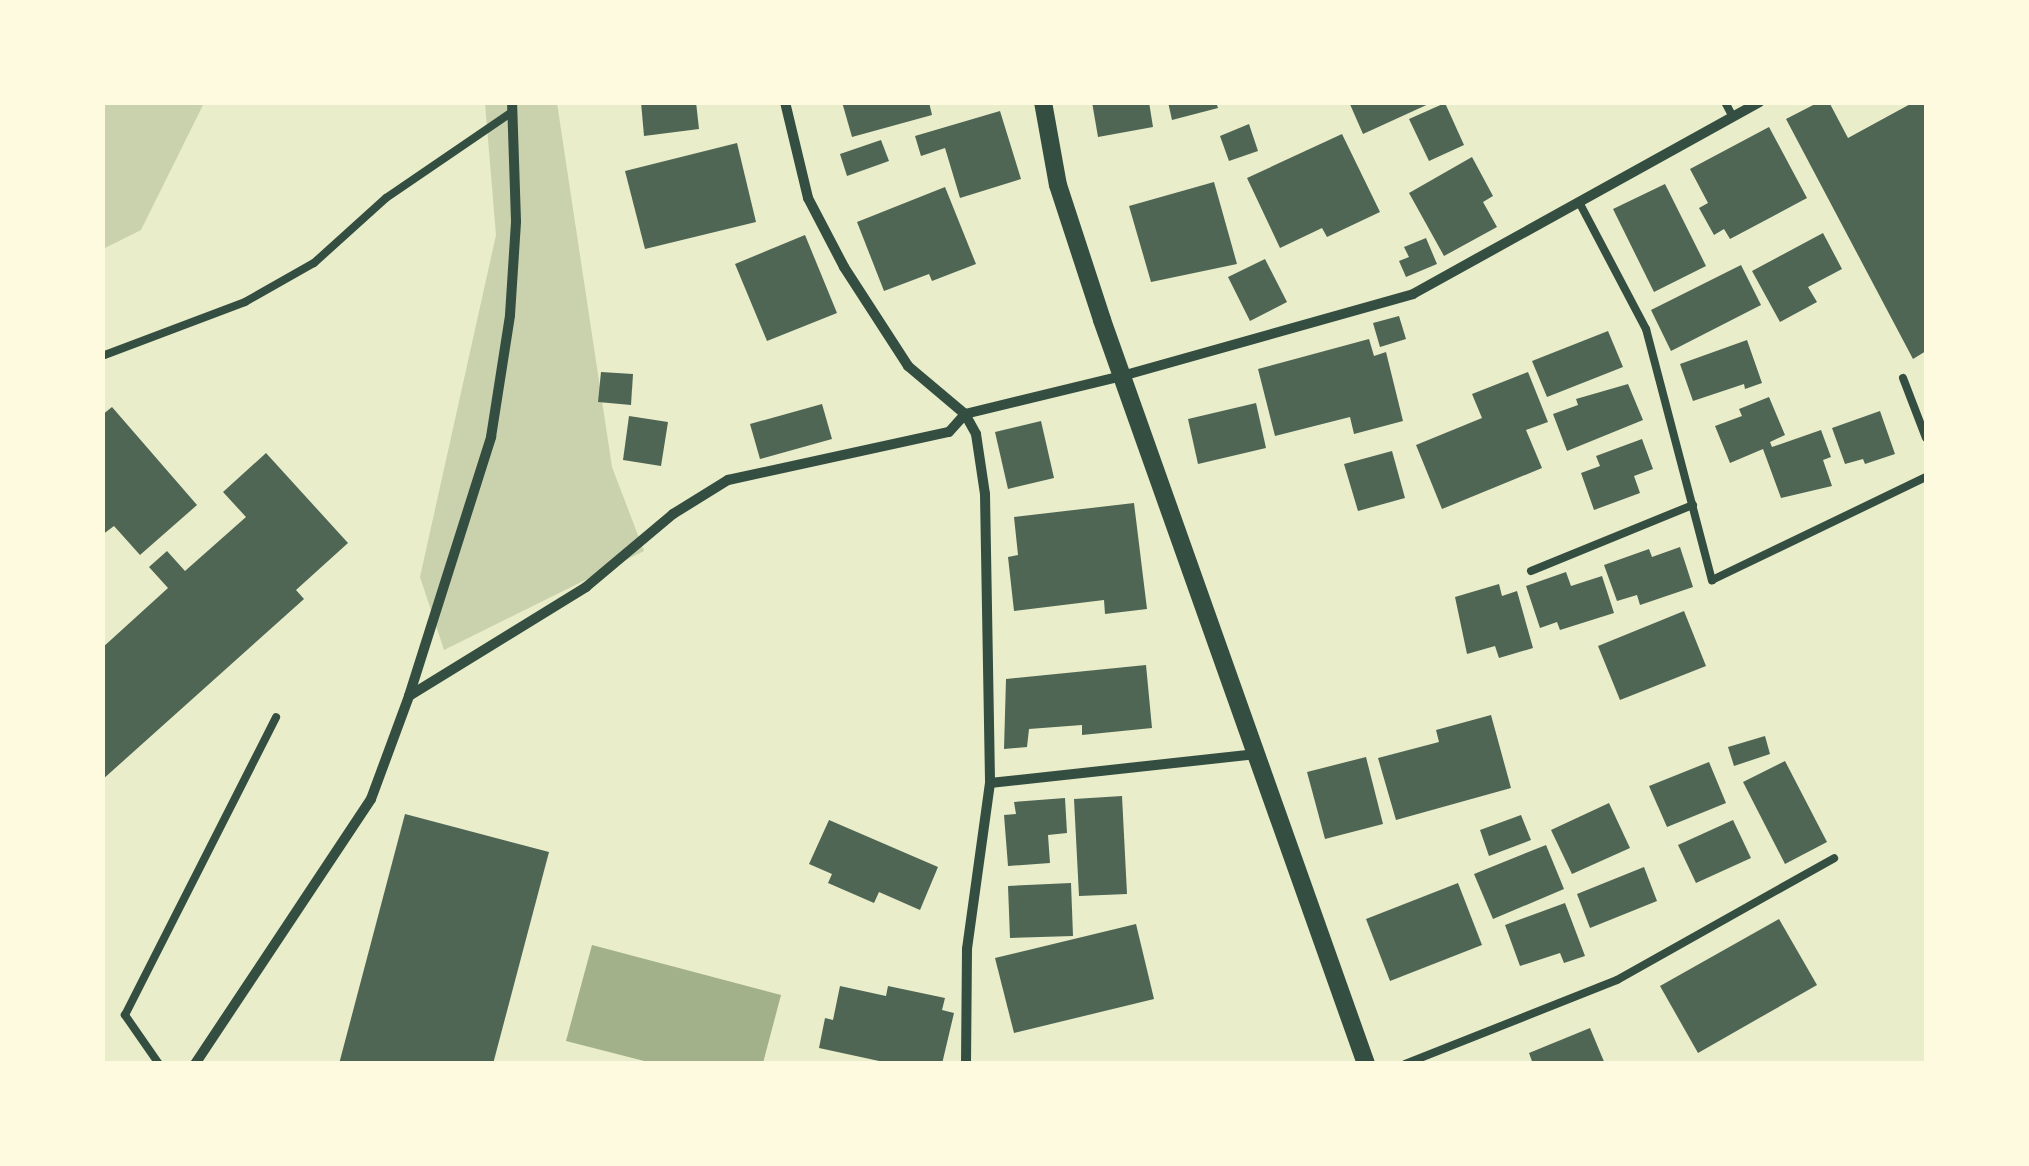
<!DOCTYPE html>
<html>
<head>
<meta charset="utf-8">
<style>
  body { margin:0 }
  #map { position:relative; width:2029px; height:1166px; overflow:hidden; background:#e9edc9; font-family:Signika,sans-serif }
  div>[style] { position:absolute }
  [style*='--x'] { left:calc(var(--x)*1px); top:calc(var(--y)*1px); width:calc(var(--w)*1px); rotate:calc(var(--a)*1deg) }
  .green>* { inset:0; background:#cad2ad }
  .water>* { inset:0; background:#a3b18a }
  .building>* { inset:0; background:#4f6655 }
  .service>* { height:8px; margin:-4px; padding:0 4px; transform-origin:4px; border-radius:4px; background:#344e41 }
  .minor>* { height:10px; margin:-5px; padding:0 5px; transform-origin:5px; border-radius:5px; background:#344e41 }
  .tertiary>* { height:18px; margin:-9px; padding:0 9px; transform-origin:9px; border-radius:9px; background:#344e41 }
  span { translate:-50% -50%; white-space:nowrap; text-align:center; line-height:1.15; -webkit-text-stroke:10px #fefae0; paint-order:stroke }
  .frame { position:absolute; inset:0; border:105px solid #fefae0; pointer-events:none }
</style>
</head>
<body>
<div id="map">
  <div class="green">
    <i style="clip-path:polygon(103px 102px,204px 103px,141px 230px,103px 249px)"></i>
    <i style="clip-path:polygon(485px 103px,557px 103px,612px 467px,644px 551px,444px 650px,420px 577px,496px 235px)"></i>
  </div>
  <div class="water">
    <i style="clip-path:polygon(592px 945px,781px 995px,763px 1063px,652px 1063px,566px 1041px)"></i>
  </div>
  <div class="building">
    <i style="clip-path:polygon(641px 102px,696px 102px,699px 129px,644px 136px)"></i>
    <i style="clip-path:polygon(842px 102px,929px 102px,932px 115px,852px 137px)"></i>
    <i style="clip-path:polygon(1092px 102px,1149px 102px,1153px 127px,1098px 137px)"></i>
    <i style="clip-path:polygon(1168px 102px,1216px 102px,1218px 108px,1172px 120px)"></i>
    <i style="clip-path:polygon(1349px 102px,1433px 102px,1363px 134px)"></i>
    <i style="clip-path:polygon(1819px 102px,1829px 102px,1848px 138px,1914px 102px,1926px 102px,1926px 351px,1913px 359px,1786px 119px)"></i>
    <i style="clip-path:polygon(1445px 103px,1464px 145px,1429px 161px,1409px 119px)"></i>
    <i style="clip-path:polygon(1000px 111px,1021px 179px,960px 198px,945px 148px,921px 156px,915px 136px)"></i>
    <i style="clip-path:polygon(1249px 124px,1258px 151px,1229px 161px,1220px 136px)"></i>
    <i style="clip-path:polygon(1769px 127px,1807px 198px,1730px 239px,1724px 229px,1714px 235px,1699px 208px,1708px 203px,1690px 169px)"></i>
    <i style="clip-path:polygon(1342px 134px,1380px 212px,1327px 237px,1322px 228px,1280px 248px,1247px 178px)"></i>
    <i style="clip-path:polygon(881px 140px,889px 161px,847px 176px,840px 154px)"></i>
    <i style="clip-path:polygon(737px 143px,756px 222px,645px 249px,625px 171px)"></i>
    <i style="clip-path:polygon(1472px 157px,1493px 196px,1483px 202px,1497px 227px,1444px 256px,1409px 193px)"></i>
    <i style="clip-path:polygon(1214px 182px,1237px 264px,1151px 282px,1129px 206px)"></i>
    <i style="clip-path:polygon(1665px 184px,1706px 266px,1654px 292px,1613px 209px)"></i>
    <i style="clip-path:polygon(945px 187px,976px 264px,932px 281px,929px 274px,884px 291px,857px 222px)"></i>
    <i style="clip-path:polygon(1823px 233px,1842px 269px,1808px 287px,1817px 302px,1780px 322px,1752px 271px)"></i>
    <i style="clip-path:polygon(805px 235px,837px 313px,767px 341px,735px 264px)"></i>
    <i style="clip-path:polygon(1426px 238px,1437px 264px,1406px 277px,1399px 261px,1409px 257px,1404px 247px)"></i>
    <i style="clip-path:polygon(1265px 259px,1287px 302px,1250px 321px,1228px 277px)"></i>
    <i style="clip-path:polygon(1741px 265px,1761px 305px,1671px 351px,1651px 310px)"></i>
    <i style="clip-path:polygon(1399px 316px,1406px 339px,1380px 347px,1373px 323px)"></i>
    <i style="clip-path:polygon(1608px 331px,1623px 367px,1547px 397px,1532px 361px)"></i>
    <i style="clip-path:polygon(1369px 339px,1374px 356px,1386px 352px,1403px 421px,1354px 434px,1350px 417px,1275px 436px,1258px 369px)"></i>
    <i style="clip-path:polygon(1747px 340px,1762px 383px,1745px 389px,1744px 384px,1693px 401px,1680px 364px)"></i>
    <i style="clip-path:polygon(601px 372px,633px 374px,631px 405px,598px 402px)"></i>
    <i style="clip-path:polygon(1528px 372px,1548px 422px,1526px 430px,1542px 468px,1442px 509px,1416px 445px,1482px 418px,1472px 394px)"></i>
    <i style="clip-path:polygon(1628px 384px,1643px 420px,1567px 451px,1553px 414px,1578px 405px,1576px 399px)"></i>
    <i style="clip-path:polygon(1769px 397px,1785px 435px,1770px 442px,1772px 447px,1821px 430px,1831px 457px,1823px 460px,1832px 486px,1781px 498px,1763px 449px,1730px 463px,1715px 426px,1742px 416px,1739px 409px)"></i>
    <i style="clip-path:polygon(1256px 403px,1266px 448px,1198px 464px,1188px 419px)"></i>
    <i style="clip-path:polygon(822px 404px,832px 439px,760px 459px,750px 424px)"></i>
    <i style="clip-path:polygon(112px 407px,197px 505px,140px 555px,114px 526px,102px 535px,102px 415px)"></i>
    <i style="clip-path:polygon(1880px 411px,1895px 454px,1865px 464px,1863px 459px,1845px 464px,1832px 428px)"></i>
    <i style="clip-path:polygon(629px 416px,668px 422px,661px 466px,623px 460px)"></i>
    <i style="clip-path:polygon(1041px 421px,1054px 478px,1008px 489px,995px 432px)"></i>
    <i style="clip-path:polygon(1642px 439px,1653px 469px,1634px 476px,1640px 493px,1594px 510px,1581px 473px,1600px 466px,1596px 456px)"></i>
    <i style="clip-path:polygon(1392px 451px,1405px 498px,1358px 511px,1344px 464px)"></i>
    <i style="clip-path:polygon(266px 453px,348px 543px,296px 590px,304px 599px,102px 780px,102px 648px,168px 588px,149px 567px,167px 551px,185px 571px,246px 517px,223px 492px)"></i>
    <i style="clip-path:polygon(1134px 503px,1147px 609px,1105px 614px,1104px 600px,1014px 611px,1008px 557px,1018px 555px,1014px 517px)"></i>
    <i style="clip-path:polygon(1680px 547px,1693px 587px,1640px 605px,1637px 595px,1617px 601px,1604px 565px,1649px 549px,1652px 557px)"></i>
    <i style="clip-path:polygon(1566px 572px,1571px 586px,1602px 576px,1614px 613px,1560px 630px,1557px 622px,1540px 628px,1526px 586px)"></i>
    <i style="clip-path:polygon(1499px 584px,1502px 596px,1517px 591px,1533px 648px,1499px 658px,1495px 646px,1467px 654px,1455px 597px)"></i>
    <i style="clip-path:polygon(1684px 611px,1706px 666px,1620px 700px,1598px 646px)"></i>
    <i style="clip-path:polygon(1146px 665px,1152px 728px,1082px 735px,1082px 725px,1029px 729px,1027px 747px,1004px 749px,1006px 679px)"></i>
    <i style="clip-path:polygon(1491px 715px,1511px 788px,1396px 820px,1378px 758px,1439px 742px,1436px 730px)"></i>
    <i style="clip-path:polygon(1765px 736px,1770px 754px,1734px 766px,1728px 747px)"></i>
    <i style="clip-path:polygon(1366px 757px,1383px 824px,1325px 839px,1307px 772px)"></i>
    <i style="clip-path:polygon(1785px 761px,1827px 842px,1785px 864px,1743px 782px)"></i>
    <i style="clip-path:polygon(1709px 762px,1726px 803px,1667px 827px,1649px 786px)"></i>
    <i style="clip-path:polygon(1122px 796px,1127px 894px,1079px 896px,1074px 799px)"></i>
    <i style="clip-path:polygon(1065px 798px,1067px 833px,1048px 835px,1050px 863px,1008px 866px,1004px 815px,1016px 814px,1014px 802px)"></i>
    <i style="clip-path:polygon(1609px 803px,1630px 848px,1572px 874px,1551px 830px)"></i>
    <i style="clip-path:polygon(405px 814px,549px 852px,493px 1064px,339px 1064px)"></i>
    <i style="clip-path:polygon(1521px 815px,1531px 840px,1489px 856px,1480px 830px)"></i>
    <i style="clip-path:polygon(829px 820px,938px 867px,920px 910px,879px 892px,874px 903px,828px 883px,832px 874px,809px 864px)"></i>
    <i style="clip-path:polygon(1733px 820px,1751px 858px,1696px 883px,1678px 845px)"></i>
    <i style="clip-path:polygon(1546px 845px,1564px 889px,1493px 919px,1474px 874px)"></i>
    <i style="clip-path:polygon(1644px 867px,1657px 901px,1590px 928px,1577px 894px)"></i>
    <i style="clip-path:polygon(1071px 883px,1073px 936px,1010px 938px,1008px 886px)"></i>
    <i style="clip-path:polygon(1458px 883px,1482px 945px,1390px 981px,1366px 919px)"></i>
    <i style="clip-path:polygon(1565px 903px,1585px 956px,1564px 963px,1560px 953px,1520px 966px,1505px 925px)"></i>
    <i style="clip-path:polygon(1779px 919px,1817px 985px,1698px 1053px,1660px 986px)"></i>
    <i style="clip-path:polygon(1136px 924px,1154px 999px,1014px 1033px,995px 958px)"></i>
    <i style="clip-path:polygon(840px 986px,886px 996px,888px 986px,945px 998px,942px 1010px,954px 1013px,942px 1064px,893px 1064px,819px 1048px,825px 1018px,833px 1020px)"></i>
    <i style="clip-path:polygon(1590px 1028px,1605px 1064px,1533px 1064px,1529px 1053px)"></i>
  </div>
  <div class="service">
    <i style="--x:1725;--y:102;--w:17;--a:62"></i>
    <i style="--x:1579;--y:202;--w:144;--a:62.2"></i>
    <i style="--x:1646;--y:329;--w:260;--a:75.3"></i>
    <i style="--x:1712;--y:580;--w:237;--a:-25.7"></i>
    <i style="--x:102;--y:356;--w:153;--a:-20.7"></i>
    <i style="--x:245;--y:302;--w:79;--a:-29.5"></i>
    <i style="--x:314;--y:263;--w:97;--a:-42.1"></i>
    <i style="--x:386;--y:198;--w:153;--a:-34.3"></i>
    <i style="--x:1903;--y:378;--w:64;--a:69"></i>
    <i style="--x:1531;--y:571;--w:175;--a:-22.2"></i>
    <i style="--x:159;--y:1064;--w:60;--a:-124.8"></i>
    <i style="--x:125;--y:1015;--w:334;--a:-63.1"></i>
    <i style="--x:1405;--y:1064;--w:228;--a:-21.6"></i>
    <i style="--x:1617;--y:980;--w:249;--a:-29.3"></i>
  </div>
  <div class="minor">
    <i style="--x:785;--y:102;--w:99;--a:76.5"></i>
    <i style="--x:808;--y:198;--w:78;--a:62.4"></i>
    <i style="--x:844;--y:267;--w:118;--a:57.1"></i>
    <i style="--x:908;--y:366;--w:75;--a:40.1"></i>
    <i style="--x:965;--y:414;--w:23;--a:61"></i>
    <i style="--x:976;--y:434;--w:61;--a:81.5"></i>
    <i style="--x:985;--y:494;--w:289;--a:89"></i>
    <i style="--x:990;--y:783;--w:168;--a:97.9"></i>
    <i style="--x:967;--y:949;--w:115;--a:90.5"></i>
    <i style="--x:409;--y:696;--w:272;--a:-72.4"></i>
    <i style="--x:491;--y:437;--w:123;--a:-81.1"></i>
    <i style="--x:510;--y:315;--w:94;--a:-86.3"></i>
    <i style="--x:516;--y:221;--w:119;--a:-91.9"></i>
    <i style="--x:990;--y:783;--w:268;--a:-6.2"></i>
    <i style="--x:195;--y:1064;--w:318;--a:-56.4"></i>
    <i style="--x:371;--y:799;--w:110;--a:-69.7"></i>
    <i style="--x:409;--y:696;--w:208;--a:-31.6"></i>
    <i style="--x:586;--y:587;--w:114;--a:-40"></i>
    <i style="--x:673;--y:514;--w:65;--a:-31.7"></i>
    <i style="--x:728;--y:480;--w:226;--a:-12.3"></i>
    <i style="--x:949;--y:432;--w:24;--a:-48"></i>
    <i style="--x:965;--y:414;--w:162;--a:-13.6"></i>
    <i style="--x:1122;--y:376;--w:302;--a:-15.7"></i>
    <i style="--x:1413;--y:294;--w:396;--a:-29"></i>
  </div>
  <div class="tertiary">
    <i style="--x:1043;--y:102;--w:84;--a:79.8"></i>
    <i style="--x:1058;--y:185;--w:142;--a:71.9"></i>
    <i style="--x:1102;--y:320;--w:789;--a:70.46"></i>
  </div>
  <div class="frame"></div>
</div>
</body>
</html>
